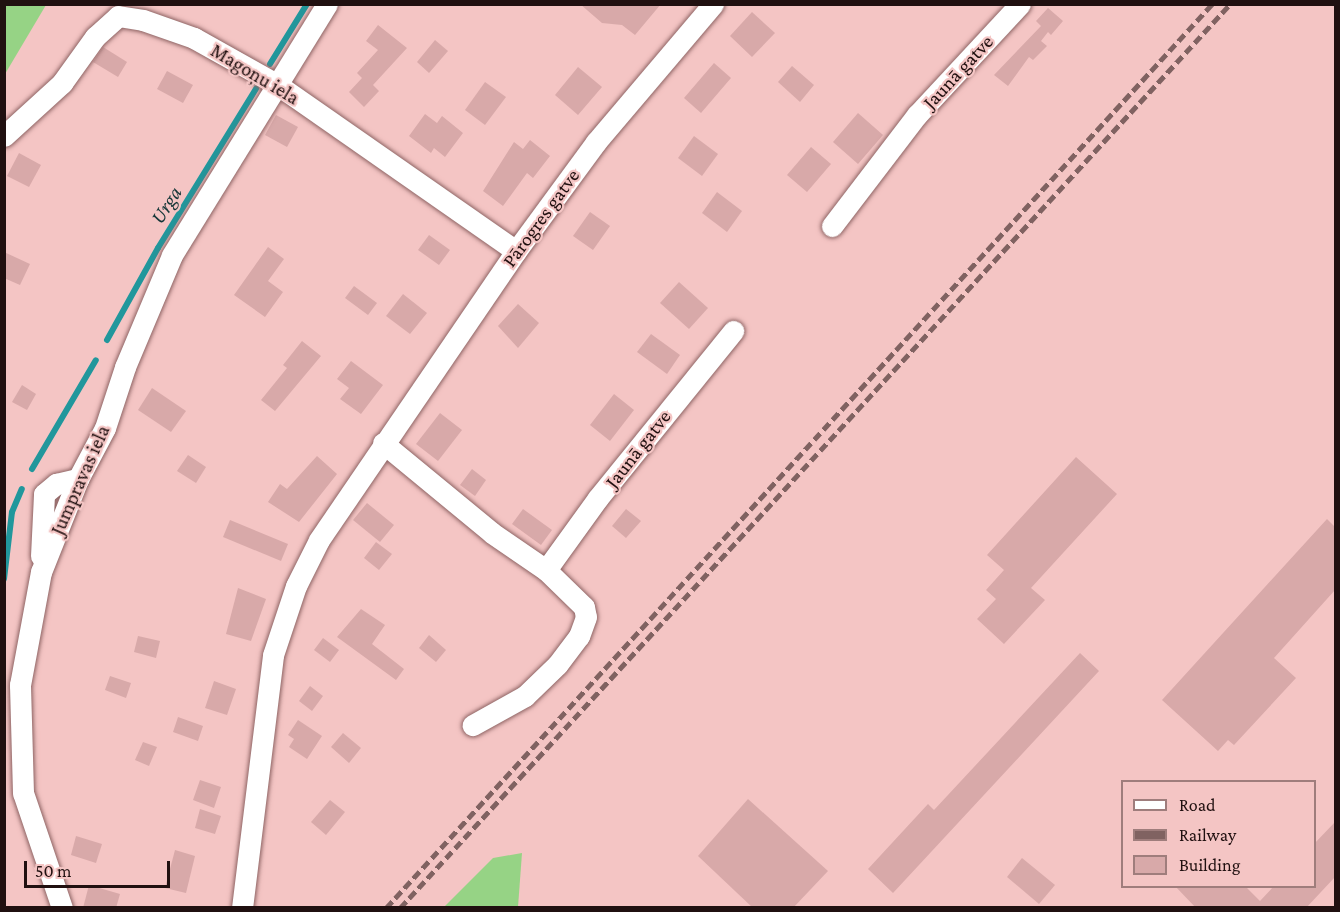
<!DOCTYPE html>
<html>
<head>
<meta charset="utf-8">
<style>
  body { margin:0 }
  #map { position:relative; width:1340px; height:912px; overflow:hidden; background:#f4c5c4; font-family:"Crimson Pro",serif }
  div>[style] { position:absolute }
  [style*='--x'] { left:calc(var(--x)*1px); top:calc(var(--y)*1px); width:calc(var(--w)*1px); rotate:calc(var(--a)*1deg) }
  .green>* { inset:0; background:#96d385 }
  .stream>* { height:6px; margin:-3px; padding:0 3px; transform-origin:3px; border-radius:3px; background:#21979c }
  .building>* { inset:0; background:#d8a9a9 }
  .roads { filter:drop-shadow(0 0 2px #8e6464) drop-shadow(0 0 2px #8e6464) }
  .minor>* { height:21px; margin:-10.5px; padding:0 10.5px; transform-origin:10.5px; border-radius:10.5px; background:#fff }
  .rail>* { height:4.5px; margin-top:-2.25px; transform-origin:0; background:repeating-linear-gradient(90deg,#806261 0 9px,transparent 0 13.5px) }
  span { translate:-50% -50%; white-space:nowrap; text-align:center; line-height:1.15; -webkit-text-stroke:4.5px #f4c5c4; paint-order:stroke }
  .street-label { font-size:20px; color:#201010 }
  .water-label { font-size:21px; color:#153638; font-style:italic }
  .frame { position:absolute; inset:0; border:6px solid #201010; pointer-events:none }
  .legend { position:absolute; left:1121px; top:780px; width:195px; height:108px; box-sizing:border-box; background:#f4c5c4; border:2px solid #9f7d7c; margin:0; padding:8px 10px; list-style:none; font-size:18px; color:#201010 }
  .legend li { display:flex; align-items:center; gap:12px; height:30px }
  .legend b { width:30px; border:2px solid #9f7d7c }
  .scale { position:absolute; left:24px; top:861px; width:146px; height:27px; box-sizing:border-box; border:3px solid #201010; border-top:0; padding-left:8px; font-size:18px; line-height:21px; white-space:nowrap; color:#201010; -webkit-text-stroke:4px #f4c5c4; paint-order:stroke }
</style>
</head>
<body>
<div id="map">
  <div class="green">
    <i style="clip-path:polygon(5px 4px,46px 5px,5px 74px,4px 5px)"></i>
    <i style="clip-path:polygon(522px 853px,518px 907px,444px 907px,493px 858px)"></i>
  </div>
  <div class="stream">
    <i style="--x:270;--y:64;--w:70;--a:-58.3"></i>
    <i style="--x:107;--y:340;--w:105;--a:-61"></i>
    <i style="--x:158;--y:248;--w:187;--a:-58.4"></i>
    <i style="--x:32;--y:469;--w:126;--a:-59.6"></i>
    <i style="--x:4;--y:579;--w:67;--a:-83.2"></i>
    <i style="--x:12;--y:512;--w:25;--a:-67"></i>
  </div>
  <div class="building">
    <i style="clip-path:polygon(580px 4px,661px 4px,635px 35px,622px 25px,602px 23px)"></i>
    <i style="clip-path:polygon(1048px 8px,1063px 21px,1051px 35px,1048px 32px,1041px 41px,1047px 46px,1033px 60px,1029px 57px,1008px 86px,994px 75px,1041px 26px,1036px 21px)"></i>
    <i style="clip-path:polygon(752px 12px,775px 33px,752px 57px,730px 36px)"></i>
    <i style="clip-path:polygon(378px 25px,407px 48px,373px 85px,379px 91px,364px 107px,349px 92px,362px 78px,357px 73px,378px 50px,366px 41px)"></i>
    <i style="clip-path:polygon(435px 40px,448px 51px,429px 73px,417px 62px)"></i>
    <i style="clip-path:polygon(103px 47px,127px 62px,118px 77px,93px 62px)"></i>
    <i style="clip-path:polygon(714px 63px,731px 78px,701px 113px,684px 98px)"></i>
    <i style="clip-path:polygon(792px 66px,814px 85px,800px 102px,778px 82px)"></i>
    <i style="clip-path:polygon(578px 67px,602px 87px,578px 115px,555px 95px)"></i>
    <i style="clip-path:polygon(167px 71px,193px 85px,183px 103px,157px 89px)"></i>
    <i style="clip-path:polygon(485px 82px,506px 97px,485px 125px,465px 110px)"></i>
    <i style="clip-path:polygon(858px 113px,883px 135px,858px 164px,833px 142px)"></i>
    <i style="clip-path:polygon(425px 114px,437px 123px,442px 116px,463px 133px,445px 157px,434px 148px,431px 153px,409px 136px)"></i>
    <i style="clip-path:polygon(276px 115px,298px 127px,287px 147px,265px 135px)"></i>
    <i style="clip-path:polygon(694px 136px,718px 154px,702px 176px,678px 158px)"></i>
    <i style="clip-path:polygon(530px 140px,550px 156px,533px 178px,527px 173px,503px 206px,483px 191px,514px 142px,523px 149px)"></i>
    <i style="clip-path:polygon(811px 147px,831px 164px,807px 192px,787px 175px)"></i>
    <i style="clip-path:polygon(19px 153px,41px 165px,29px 187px,7px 176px)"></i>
    <i style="clip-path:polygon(717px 192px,742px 211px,727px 232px,702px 213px)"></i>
    <i style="clip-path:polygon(590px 212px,610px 226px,593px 250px,573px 236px)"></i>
    <i style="clip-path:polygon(429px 235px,450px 250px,439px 265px,418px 250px)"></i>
    <i style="clip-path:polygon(268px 247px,284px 259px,268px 281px,283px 292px,265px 317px,234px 295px)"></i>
    <i style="clip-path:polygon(4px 252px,30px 264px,20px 285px,4px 278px)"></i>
    <i style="clip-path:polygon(679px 282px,708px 308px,689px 329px,660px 303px)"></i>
    <i style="clip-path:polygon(354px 286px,377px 303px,368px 315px,345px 298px)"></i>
    <i style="clip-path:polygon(403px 294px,427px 313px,410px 334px,386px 316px)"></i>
    <i style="clip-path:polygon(518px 304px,539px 323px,518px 348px,498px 326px)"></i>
    <i style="clip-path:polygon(651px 334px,680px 355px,667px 374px,637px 352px)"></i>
    <i style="clip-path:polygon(302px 341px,321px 356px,275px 411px,261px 400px,287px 368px,283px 365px)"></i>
    <i style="clip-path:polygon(351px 361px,383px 385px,361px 414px,340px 399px,349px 388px,337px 379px)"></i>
    <i style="clip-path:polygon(22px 385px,36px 394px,27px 410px,12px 402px)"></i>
    <i style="clip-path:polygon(152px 388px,186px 411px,171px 432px,138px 410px)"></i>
    <i style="clip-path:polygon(614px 394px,634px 410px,610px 441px,590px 425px)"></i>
    <i style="clip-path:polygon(440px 413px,462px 430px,438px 461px,416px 444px)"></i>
    <i style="clip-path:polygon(188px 455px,206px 467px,196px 483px,177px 471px)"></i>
    <i style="clip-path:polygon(317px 456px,337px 474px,299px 522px,268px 502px,280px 484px,287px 489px)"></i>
    <i style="clip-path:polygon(1076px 457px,1117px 494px,1031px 588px,1045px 600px,1004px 644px,977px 619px,996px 599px,986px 590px,1004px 570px,987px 555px)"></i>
    <i style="clip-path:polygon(472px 469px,486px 480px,475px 496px,460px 485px)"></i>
    <i style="clip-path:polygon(367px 503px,394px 525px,380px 542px,353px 520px)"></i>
    <i style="clip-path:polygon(523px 509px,552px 530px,541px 545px,512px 524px)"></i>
    <i style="clip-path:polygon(626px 509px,641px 521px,626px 538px,612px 526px)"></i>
    <i style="clip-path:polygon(1327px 519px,1335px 527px,1335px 590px,1274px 658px,1296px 678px,1234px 745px,1228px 740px,1218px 751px,1162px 700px)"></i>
    <i style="clip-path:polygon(230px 520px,288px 544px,281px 561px,223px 537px)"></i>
    <i style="clip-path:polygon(376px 542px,392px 554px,379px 570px,364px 558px)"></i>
    <i style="clip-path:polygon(238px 588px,266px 599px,251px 641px,226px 634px)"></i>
    <i style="clip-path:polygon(361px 609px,385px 625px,372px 644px,404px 669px,396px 680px,337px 637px)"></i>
    <i style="clip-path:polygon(429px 635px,446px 650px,436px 662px,419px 648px)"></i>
    <i style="clip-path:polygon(138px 636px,160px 641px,156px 658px,134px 652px)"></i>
    <i style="clip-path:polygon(323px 638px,339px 650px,330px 662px,314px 650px)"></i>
    <i style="clip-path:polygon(1080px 653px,1099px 671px,893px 893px,868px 869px,928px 804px,934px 810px)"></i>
    <i style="clip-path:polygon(110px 676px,131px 683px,126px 698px,105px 690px)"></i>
    <i style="clip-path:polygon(214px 681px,236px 689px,227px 715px,205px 708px)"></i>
    <i style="clip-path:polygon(310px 686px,323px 696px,312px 711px,299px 701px)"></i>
    <i style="clip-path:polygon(178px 717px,203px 726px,198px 741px,173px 732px)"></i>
    <i style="clip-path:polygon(298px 720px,322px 736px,307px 759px,289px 747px,294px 739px,288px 735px)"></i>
    <i style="clip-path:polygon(343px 733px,361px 748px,349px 763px,331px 747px)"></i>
    <i style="clip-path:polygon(143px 742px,157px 747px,149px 766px,135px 760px)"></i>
    <i style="clip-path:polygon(200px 780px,221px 787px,214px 808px,193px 800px)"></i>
    <i style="clip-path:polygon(748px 799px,828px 871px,793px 908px,753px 908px,698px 856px)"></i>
    <i style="clip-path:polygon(330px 800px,345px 812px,326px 835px,311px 822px)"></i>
    <i style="clip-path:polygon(200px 809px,221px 816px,215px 834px,195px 828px)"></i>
    <i style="clip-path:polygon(1335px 822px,1335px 877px,1306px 908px,1196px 908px,1175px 886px,1245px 886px,1260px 901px,1274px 886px,1314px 886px,1314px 844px)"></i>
    <i style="clip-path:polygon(76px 836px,102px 844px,96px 863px,71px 855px)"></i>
    <i style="clip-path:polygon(175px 850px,195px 856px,186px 893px,165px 888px)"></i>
    <i style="clip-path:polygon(1022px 858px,1055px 885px,1039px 904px,1007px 877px)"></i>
    <i style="clip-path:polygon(89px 885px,120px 894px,116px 908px,83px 908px)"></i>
  </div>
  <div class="roads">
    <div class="minor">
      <i style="--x:4;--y:136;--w:79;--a:-42.4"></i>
      <i style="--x:62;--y:83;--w:57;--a:-54.3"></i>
      <i style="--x:95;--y:37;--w:31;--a:-42"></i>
      <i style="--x:118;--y:16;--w:25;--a:9"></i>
      <i style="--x:143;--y:20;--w:54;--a:19.4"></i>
      <i style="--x:194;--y:38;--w:96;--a:29.2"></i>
      <i style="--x:278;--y:85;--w:290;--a:34.9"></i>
      <i style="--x:832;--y:226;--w:140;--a:-52.6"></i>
      <i style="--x:917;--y:115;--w:151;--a:-47.1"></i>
      <i style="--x:383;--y:443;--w:141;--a:39.5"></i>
      <i style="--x:492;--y:533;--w:65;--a:34.4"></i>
      <i style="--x:546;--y:570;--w:53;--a:44.2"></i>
      <i style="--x:584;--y:607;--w:10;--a:79"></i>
      <i style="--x:586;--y:617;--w:20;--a:110"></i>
      <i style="--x:579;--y:636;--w:36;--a:127"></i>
      <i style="--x:557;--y:665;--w:45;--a:135.9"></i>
      <i style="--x:525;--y:696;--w:60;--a:150.9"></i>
      <i style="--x:41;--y:556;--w:62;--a:-87.2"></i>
      <i style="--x:44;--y:494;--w:16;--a:-40"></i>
      <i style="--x:56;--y:484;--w:23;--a:-13"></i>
      <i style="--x:546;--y:570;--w:89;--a:-54.2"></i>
      <i style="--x:598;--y:498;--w:215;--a:-51"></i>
      <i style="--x:62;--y:908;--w:121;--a:-108.7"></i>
      <i style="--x:23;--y:793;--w:108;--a:-91.6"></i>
      <i style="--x:20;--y:685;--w:115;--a:-79.5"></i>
      <i style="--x:41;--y:572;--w:100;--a:-68.3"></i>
      <i style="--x:78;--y:479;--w:58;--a:-62.1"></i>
      <i style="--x:105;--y:428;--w:64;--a:-71.8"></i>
      <i style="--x:125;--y:367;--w:121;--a:-67.2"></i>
      <i style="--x:172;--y:255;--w:295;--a:-58.3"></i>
      <i style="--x:242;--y:908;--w:255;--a:-83"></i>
      <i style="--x:273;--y:655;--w:73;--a:-71.6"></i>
      <i style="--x:296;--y:586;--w:51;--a:-63.4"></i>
      <i style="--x:319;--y:540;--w:350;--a:-55.7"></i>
      <i style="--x:516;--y:251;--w:135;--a:-53.7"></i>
      <i style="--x:596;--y:142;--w:181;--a:-49.7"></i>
    </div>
  </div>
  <div class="rail">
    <i style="--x:386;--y:908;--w:1225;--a:-47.58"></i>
    <i style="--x:400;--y:908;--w:1227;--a:-47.44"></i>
  </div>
  <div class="street-label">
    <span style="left:958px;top:72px;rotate:-47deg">Jaunā gatve</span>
    <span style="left:255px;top:74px;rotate:31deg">Magoņu iela</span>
    <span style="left:541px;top:218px;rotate:-54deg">Pārogres gatve</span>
    <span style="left:638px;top:449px;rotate:-52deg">Jaunā gatve</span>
    <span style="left:80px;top:480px;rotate:-66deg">Jumpravas iela</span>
  </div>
  <div class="water-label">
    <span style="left:166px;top:205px;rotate:-58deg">Urga</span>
  </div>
  <div class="frame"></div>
  <ul class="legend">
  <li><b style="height:8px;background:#fff"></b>Road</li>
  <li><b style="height:8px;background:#806261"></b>Railway</li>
  <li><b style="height:16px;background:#d8a9a9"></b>Building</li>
  </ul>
  <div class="scale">50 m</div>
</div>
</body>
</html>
